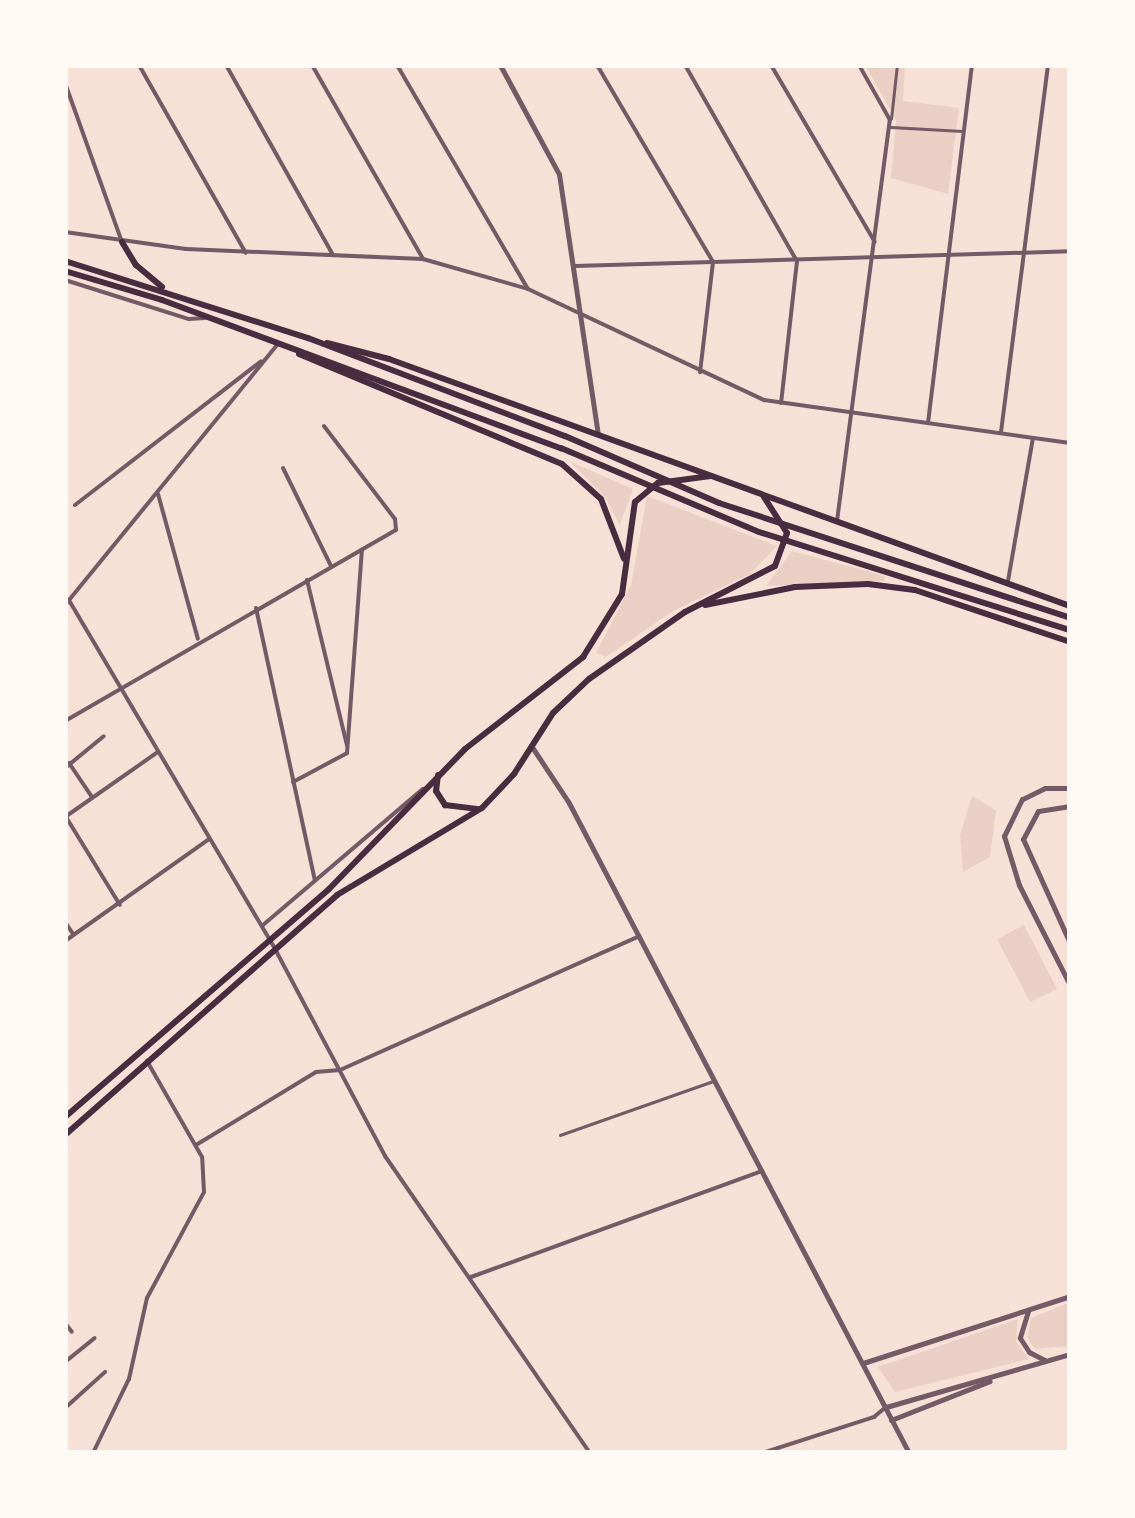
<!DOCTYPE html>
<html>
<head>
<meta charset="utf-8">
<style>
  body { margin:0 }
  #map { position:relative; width:1135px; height:1518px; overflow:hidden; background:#f7e1d7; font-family:"Libre Baskerville",serif }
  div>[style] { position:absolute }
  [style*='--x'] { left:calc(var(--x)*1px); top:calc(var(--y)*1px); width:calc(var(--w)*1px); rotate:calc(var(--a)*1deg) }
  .green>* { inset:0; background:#ebcfc5 }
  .service>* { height:2.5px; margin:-1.25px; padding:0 1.25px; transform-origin:1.25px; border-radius:1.25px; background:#755966 }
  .pedestrian>* { height:2.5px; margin:-1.25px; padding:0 1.25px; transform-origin:1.25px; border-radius:1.25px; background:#755966 }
  .minor>* { height:4px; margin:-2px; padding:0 2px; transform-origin:2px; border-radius:2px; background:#755966 }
  .tertiary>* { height:5px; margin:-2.5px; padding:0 2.5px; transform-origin:2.5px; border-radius:2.5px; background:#755966 }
  .secondary>* { height:6px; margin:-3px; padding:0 3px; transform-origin:3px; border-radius:3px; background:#4a2c40 }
  .primary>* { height:6px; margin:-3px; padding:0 3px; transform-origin:3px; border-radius:3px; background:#4a2c40 }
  span { translate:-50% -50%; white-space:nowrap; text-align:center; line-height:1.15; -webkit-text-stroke:10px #fffaf5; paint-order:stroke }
  .frame { position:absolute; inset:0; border:68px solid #fffaf5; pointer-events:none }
</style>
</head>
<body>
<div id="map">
  <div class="green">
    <i style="clip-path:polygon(865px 65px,905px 65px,903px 101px,959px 108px,948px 194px,891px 178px,896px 120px)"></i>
    <i style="clip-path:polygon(569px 461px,633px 489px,620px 525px,605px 497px)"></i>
    <i style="clip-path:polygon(647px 496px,777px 546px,750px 574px,673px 611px,606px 657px,596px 653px,631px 585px)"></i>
    <i style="clip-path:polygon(792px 551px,885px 576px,884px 581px,766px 586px)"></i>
    <i style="clip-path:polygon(972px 796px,996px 810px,990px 857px,963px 872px,960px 835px)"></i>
    <i style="clip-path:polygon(1024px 925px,1057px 989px,1030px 1002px,997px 939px)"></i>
    <i style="clip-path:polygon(1070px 1302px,1070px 1346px,1035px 1349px,1027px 1337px,1031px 1318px)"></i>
    <i style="clip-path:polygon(1018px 1319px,1016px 1342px,1029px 1359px,895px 1392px,878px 1367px)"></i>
  </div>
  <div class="service">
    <i style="--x:560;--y:1135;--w:162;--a:-19.4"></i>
  </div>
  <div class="pedestrian">
    <i style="--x:891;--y:119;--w:54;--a:-83.7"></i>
    <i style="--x:891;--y:127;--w:71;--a:3.2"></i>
  </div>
  <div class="minor">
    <i style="--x:139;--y:65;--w:216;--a:60.4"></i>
    <i style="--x:226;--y:65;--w:216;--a:60.6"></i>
    <i style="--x:312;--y:65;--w:224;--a:60.2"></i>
    <i style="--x:397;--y:65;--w:259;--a:59.7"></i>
    <i style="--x:597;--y:65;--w:229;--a:59.5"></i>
    <i style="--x:713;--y:262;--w:111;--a:96.7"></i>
    <i style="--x:685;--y:65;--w:226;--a:60.3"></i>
    <i style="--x:797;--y:261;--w:143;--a:96.4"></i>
    <i style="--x:771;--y:65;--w:205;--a:59.6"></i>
    <i style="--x:65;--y:83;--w:169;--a:70.3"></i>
    <i style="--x:65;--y:232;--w:122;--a:8"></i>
    <i style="--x:186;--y:249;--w:237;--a:2.4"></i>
    <i style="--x:423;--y:259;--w:109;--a:15.9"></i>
    <i style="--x:528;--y:289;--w:261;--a:25.2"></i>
    <i style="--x:764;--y:400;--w:309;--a:8"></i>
    <i style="--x:575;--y:266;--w:495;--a:-1.7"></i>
    <i style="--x:65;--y:280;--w:130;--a:17.5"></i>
    <i style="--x:189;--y:319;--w:16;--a:-4"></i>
    <i style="--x:928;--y:423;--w:361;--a:-83"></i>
    <i style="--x:1001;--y:432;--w:370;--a:-82.7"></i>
    <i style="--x:283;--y:468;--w:109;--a:63.9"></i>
    <i style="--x:158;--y:494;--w:150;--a:74.6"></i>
    <i style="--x:75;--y:505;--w:235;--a:-37.7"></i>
    <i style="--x:837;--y:521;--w:404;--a:-82.5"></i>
    <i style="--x:890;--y:120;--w:63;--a:-119.4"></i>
    <i style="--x:307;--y:580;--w:170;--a:76.4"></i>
    <i style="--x:1008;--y:581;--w:145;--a:-80.1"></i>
    <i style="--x:70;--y:602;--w:403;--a:59.4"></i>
    <i style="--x:275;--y:949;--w:234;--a:62"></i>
    <i style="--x:385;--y:1156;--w:361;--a:55.4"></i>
    <i style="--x:65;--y:605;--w:338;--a:-50.8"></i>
    <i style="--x:256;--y:608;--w:278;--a:77.8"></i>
    <i style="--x:65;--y:721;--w:382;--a:-30"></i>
    <i style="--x:396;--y:530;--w:11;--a:-95"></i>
    <i style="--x:395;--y:519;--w:117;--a:-127.4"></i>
    <i style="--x:69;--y:763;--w:40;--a:56"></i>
    <i style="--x:65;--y:768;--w:50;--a:-39.4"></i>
    <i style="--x:293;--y:782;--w:61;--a:-28.2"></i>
    <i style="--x:347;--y:753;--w:204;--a:-85.8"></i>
    <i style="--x:65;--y:817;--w:113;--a:-35"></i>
    <i style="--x:66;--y:817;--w:103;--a:58.5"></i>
    <i style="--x:65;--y:922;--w:14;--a:56"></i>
    <i style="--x:263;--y:925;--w:210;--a:-40.4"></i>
    <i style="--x:65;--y:941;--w:176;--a:-35.3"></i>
    <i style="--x:196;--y:1145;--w:140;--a:-31.3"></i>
    <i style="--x:316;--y:1072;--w:24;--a:-5"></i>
    <i style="--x:340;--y:1070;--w:328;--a:-24.1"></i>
    <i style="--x:471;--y:1277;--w:310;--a:-20"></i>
    <i style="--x:65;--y:1323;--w:11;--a:52"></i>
    <i style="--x:65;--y:1362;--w:38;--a:-39"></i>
    <i style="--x:65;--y:1408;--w:54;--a:-42"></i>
    <i style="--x:93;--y:1453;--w:82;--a:-64.1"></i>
    <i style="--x:129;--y:1379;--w:83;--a:-77.5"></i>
    <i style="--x:147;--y:1298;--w:120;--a:-61.7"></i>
    <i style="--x:204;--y:1192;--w:35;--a:-93"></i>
    <i style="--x:202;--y:1157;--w:111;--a:-119.8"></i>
    <i style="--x:762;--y:1453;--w:118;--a:-17.8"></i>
    <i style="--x:874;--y:1417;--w:16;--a:-40"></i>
  </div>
  <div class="tertiary">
    <i style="--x:500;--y:65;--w:124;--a:61.6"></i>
    <i style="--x:559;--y:174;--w:263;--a:81.5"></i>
    <i style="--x:532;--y:747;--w:67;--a:56.5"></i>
    <i style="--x:569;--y:803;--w:734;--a:62.39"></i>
    <i style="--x:1070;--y:788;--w:25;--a:180"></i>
    <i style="--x:1045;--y:788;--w:25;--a:154"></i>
    <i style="--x:1022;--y:799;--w:41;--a:115.9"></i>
    <i style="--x:1004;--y:836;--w:51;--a:73"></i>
    <i style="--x:1019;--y:885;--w:112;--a:63"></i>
    <i style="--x:1070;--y:806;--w:32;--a:171"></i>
    <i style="--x:1038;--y:811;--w:32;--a:118"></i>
    <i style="--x:1023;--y:839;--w:114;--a:65.7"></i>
    <i style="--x:1028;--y:1311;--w:28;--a:107"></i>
    <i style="--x:1020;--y:1338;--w:17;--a:57"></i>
    <i style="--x:1029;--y:1352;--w:18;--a:27"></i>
    <i style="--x:863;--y:1363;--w:218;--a:-17.9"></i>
    <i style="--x:886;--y:1407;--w:191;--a:-16.1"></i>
    <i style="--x:891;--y:1420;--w:106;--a:-21.5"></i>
  </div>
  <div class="secondary">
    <i style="--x:327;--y:343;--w:64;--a:14.5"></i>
    <i style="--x:389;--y:359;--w:724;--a:19.94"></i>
    <i style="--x:705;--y:605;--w:92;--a:-11.3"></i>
    <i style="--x:795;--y:587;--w:73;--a:-2.4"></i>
    <i style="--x:868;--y:584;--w:47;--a:7.3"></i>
    <i style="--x:915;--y:590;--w:163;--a:18.5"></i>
  </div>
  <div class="primary">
    <i style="--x:122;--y:242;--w:27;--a:59"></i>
    <i style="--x:136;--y:265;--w:34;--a:40"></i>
    <i style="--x:65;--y:261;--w:255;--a:17.6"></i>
    <i style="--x:308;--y:338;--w:275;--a:20.9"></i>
    <i style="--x:565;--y:436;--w:168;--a:23.5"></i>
    <i style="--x:719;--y:503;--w:369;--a:18.1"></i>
    <i style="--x:65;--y:271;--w:101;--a:16.6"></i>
    <i style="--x:162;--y:300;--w:426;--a:20.4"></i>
    <i style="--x:561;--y:448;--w:215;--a:23"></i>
    <i style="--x:759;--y:532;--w:326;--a:17.5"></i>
    <i style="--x:299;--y:354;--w:285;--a:22.7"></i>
    <i style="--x:562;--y:464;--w:52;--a:41.9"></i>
    <i style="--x:601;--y:499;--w:64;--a:69"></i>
    <i style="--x:438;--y:775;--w:16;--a:97"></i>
    <i style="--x:436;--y:791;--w:17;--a:57"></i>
    <i style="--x:445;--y:805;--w:34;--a:7"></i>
    <i style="--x:65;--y:1117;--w:349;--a:-40.8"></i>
    <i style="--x:329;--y:889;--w:195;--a:-45.8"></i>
    <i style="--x:465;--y:749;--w:150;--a:-37.9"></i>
    <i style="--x:583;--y:657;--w:74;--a:-58.2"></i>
    <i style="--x:622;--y:594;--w:93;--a:-82"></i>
    <i style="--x:635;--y:502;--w:30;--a:-40"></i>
    <i style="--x:658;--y:483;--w:53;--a:-7.5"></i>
    <i style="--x:65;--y:1135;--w:363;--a:-41.4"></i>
    <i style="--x:337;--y:895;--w:169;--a:-31"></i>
    <i style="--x:482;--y:808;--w:47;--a:-46.7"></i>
    <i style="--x:514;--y:774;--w:72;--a:-57.4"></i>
    <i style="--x:553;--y:713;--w:50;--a:-43.4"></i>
    <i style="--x:589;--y:679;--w:117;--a:-34.9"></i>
    <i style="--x:685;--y:612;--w:101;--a:-27.1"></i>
    <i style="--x:775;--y:566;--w:35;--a:-70"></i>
    <i style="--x:787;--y:533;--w:43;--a:-122.6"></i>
  </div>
  <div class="frame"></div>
</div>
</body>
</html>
